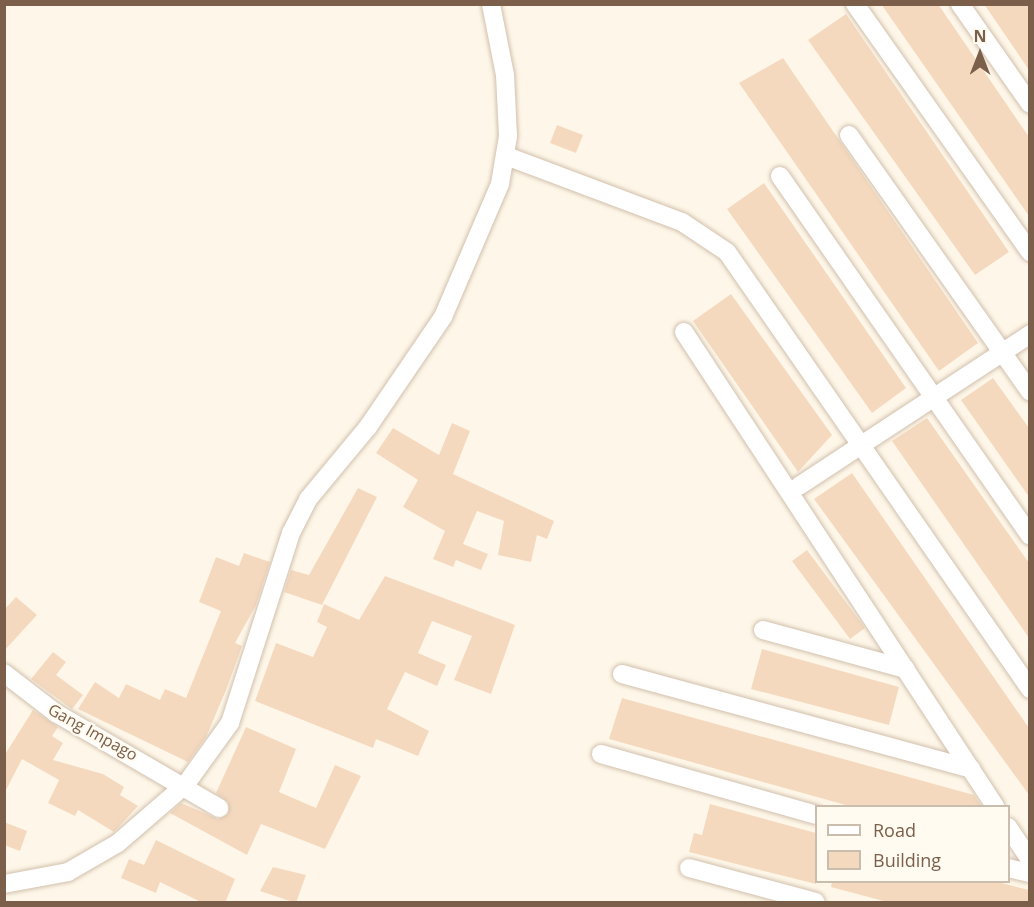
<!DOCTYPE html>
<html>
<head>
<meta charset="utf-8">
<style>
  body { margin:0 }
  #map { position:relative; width:1034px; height:907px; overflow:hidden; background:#fef7e9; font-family:"Open Sans",sans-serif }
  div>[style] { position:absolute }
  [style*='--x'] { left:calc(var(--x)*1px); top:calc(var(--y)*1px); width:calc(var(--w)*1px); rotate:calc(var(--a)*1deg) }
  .building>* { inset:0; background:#f5d9bf }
  .roads { filter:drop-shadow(0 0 2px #d2c0ad) drop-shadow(0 0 2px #d2c0ad) }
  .minor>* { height:18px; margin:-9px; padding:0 9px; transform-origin:9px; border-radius:9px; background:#fff }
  span { translate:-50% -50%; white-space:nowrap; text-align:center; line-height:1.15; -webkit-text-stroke:4.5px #fffbf1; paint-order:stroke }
  .street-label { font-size:16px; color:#7b5f4a }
  .frame { position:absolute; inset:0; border:6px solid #7b5f4a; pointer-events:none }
  .legend { position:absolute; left:815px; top:805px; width:195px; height:78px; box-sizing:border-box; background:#fffbf1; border:2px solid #cabdae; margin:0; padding:8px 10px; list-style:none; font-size:18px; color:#7b5f4a }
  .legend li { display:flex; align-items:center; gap:12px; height:30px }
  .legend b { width:30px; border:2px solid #cabdae }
  .north { position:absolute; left:950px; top:24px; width:60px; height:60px; -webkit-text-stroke:4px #fffbf1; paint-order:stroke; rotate:0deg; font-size:16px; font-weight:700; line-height:24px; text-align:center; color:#7b5f4a }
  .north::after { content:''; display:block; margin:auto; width:21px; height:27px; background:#7b5f4a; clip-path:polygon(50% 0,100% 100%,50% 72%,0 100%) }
</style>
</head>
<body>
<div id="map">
  <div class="building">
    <i style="clip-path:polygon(881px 4px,938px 4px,1029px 137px,1029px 216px)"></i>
    <i style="clip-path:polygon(984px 4px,1029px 4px,1029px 70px)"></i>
    <i style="clip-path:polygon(846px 14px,1009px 252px,975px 275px,808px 40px)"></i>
    <i style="clip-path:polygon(783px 58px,978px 343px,939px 371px,739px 83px)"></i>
    <i style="clip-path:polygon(557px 125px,583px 135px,576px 153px,550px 143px)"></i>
    <i style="clip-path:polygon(764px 183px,906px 388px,872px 413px,727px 209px)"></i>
    <i style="clip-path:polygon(731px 294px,832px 435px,798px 472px,693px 321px)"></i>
    <i style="clip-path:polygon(993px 378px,1029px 428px,1029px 497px,961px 400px)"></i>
    <i style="clip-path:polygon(927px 418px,1029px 563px,1029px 638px,892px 441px)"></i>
    <i style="clip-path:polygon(452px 423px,470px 431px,453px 474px,554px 521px,547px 539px,537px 535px,531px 562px,498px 555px,504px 521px,477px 511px,463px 544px,488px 554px,481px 570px,456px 560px,453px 567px,433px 559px,445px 531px,403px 507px,418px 480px,376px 453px,393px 428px,439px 455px)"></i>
    <i style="clip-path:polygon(852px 473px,1029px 728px,1029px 795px,814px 499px)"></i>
    <i style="clip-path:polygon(358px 488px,377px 497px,322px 605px,284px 592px,291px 570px,309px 575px)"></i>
    <i style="clip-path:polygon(807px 550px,865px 628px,850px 639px,792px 561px)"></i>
    <i style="clip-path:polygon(244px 553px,270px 562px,256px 605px,235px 643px,242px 646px,226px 690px,206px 737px,188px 762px,78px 709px,95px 682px,119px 698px,126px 684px,160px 700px,165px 689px,186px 698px,221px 611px,199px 602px,216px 557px,239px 566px)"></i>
    <i style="clip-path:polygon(385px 576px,515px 625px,491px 694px,454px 680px,472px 636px,432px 621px,418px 653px,446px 665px,437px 686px,405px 672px,387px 709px,429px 731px,418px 756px,376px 739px,373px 748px,255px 701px,276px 643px,313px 657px,327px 627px,317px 622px,324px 604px,359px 620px)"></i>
    <i style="clip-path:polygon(16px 597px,37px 615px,4px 651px,4px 610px)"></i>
    <i style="clip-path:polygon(762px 649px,899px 687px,889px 725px,751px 689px)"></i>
    <i style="clip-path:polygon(53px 652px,66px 662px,56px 675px,83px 695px,72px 709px,31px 679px)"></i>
    <i style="clip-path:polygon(622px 698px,974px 795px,982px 807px,853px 807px,609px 739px)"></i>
    <i style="clip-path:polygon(33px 710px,58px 727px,52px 736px,63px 743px,53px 760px,103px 774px,124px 787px,120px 795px,138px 806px,114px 832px,78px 810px,75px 816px,48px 803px,59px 780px,22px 759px,4px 794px,4px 756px)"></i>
    <i style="clip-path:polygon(246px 727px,296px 749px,279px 792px,316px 808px,335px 765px,361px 776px,325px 849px,261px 824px,247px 855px,170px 813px,181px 803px,218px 819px,228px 814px,228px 802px,216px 793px)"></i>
    <i style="clip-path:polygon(710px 804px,816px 833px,816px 884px,689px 852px,694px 833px,702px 835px)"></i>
    <i style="clip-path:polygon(4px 822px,27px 831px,20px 851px,4px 845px)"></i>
    <i style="clip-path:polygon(156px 840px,235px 879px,225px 903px,203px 903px,160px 882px,156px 893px,121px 878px,129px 859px,144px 865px)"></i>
    <i style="clip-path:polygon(273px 867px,306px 875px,296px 903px,260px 891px)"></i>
    <i style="clip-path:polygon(832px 882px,998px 882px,1029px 890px,1029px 903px,891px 903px,831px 887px)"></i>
  </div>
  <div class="roads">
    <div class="minor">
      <i style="--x:855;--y:4;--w:304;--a:54.8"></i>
      <i style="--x:960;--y:4;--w:122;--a:55"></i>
      <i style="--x:849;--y:135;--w:314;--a:54.8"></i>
      <i style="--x:509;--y:157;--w:185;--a:20.6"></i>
      <i style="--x:682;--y:222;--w:54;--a:33.7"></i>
      <i style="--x:727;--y:252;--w:532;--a:55.26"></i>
      <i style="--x:780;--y:176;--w:438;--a:55.2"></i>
      <i style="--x:684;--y:332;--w:567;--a:56.73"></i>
      <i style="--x:799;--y:486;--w:277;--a:-33.3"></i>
      <i style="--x:763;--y:630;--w:148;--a:15.3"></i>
      <i style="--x:4;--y:673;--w:66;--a:37.6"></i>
      <i style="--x:56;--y:713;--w:189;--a:30.2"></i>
      <i style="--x:622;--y:674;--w:362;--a:15.2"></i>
      <i style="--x:601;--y:754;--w:223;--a:15.8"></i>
      <i style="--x:1008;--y:827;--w:40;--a:56"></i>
      <i style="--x:689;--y:868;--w:131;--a:15"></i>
      <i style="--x:1008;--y:868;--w:23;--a:13"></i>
      <i style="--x:4;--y:884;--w:65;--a:-10.6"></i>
      <i style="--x:68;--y:872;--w:58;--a:-30.1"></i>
      <i style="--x:118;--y:843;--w:90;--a:-40.9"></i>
      <i style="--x:186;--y:784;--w:75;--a:-54.2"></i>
      <i style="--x:230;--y:723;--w:200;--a:-72.2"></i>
      <i style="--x:291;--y:533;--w:39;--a:-63"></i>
      <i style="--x:309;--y:498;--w:92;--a:-50.3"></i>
      <i style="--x:368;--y:427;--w:133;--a:-55.7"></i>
      <i style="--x:443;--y:317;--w:145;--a:-66.8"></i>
      <i style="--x:500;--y:184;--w:49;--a:-80.5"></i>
      <i style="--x:508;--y:136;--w:61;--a:-92.8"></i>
      <i style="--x:505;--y:75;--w:72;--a:-101.2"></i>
    </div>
  </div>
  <div class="street-label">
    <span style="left:93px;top:732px;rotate:29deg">Gang Impago</span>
  </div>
  <div class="frame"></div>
  <ul class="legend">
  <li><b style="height:8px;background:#fff"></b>Road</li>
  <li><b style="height:16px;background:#f5d9bf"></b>Building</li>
  </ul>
  <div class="north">N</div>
</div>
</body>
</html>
